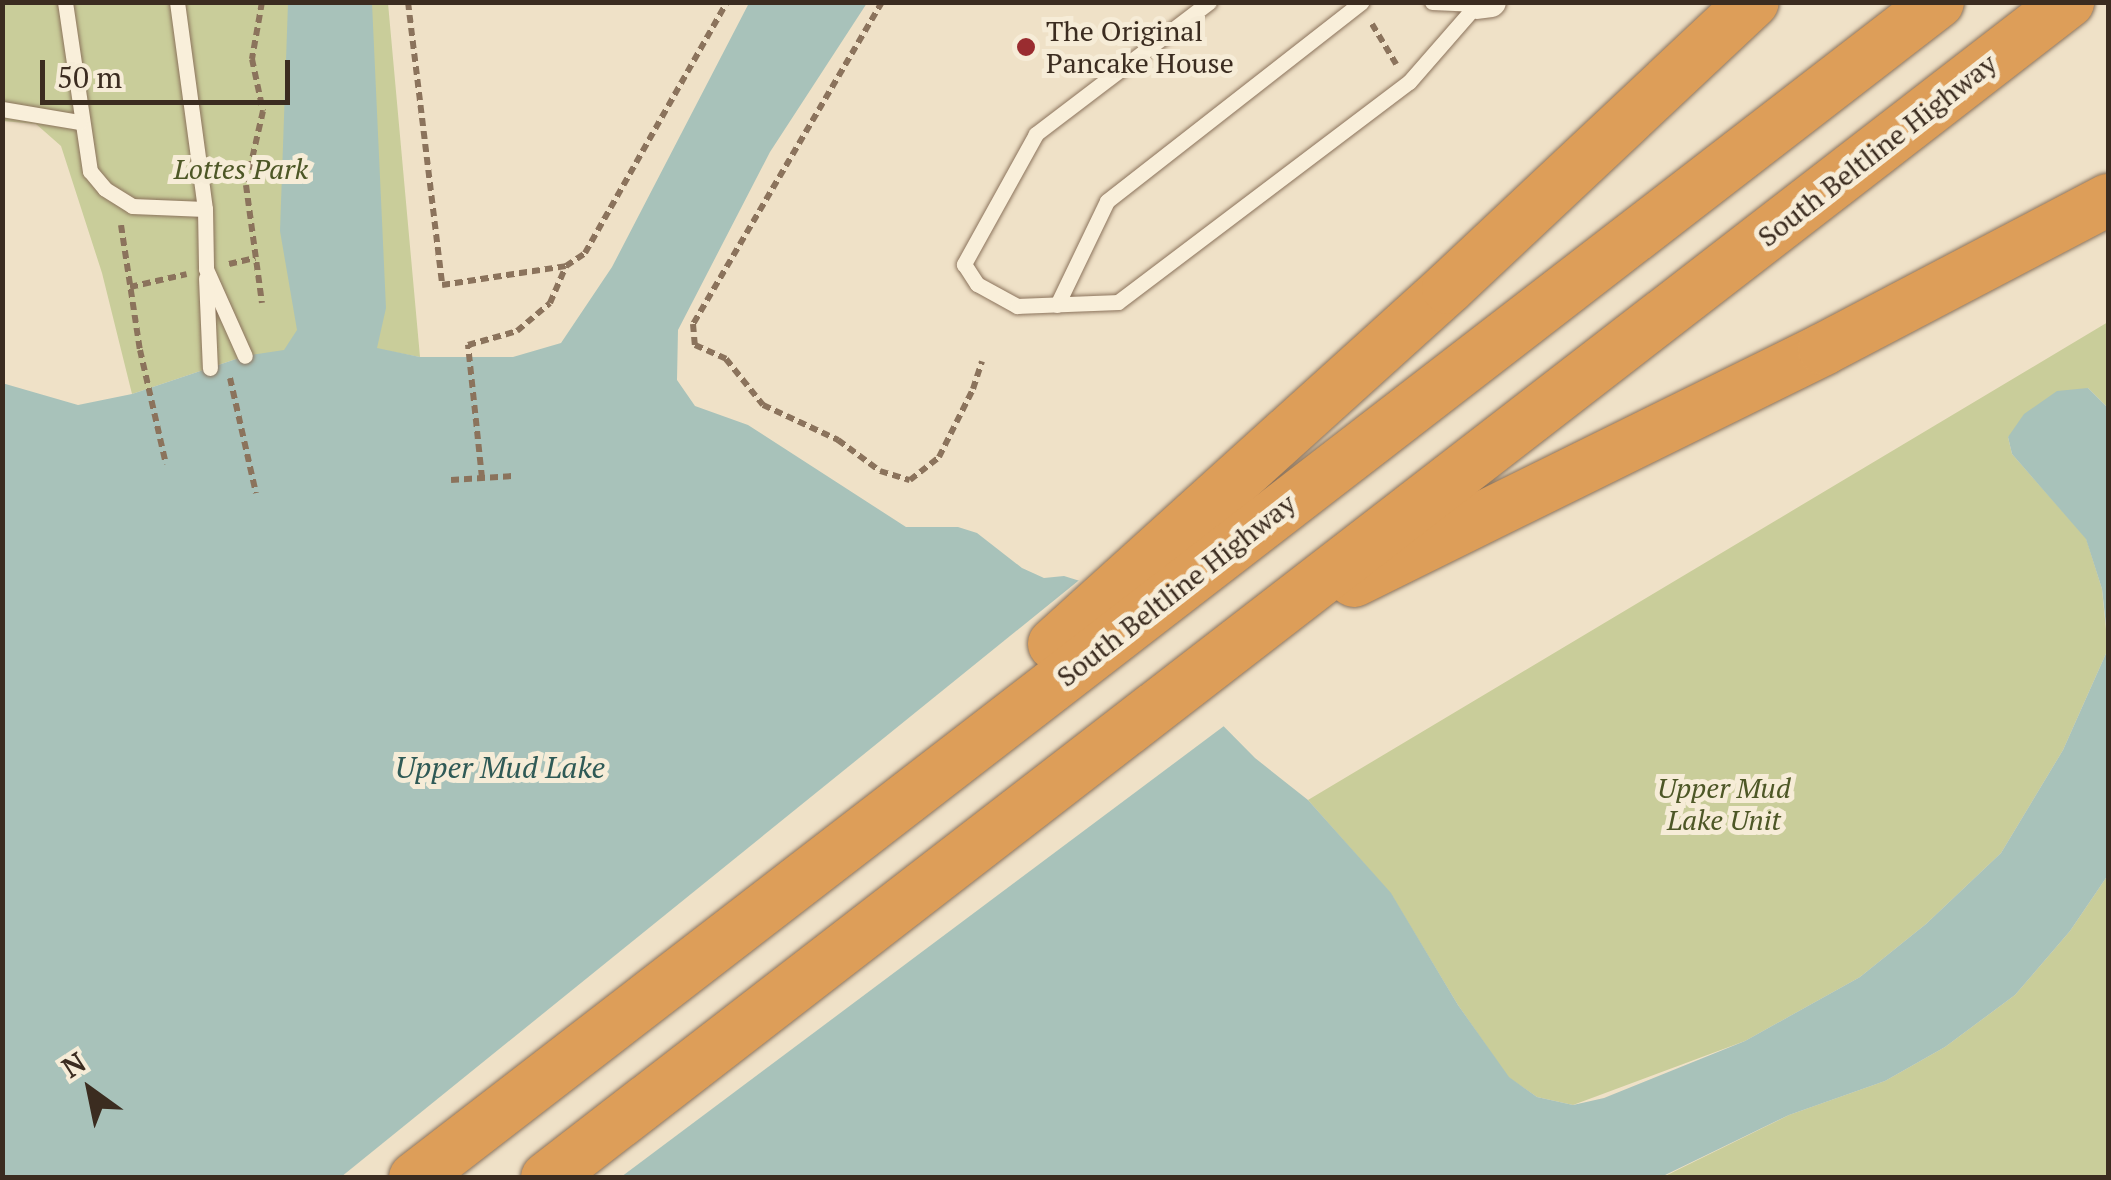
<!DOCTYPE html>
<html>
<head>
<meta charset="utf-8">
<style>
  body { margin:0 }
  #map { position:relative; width:2111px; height:1180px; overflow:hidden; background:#efe1c7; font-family:"PT Serif",serif }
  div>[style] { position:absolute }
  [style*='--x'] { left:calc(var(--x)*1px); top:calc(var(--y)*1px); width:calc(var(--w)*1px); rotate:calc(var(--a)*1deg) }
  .green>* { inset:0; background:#c9cd9a }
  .water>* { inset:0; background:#a8c2ba }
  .pier>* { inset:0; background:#efe1c7 }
  .path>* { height:6px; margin-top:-3px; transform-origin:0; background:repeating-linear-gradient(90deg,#8b735c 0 8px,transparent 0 13px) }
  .roads { filter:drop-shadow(0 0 2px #8b735c) drop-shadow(0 0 2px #8b735c) }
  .service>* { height:15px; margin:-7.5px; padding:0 7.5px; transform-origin:7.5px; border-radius:7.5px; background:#f9efda }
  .minor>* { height:30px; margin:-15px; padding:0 15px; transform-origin:15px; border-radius:15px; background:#f9efda }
  .motorway>* { height:52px; margin:-26px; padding:0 26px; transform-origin:26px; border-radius:26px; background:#dd9e59 }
  .dots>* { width:28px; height:28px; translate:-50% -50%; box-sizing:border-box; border:5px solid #f6ecd7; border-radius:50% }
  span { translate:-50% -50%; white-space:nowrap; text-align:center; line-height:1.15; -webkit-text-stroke:10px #f6ecd7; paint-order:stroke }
  .poi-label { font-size:28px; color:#3b2c20 }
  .left { translate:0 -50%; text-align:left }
  .street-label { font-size:28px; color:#3b2c20 }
  .park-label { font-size:28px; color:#4d5726; font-style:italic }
  .water-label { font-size:30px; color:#2f5a56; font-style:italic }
  .frame { position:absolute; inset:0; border:5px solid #3b2c20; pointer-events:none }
  .north { position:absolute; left:40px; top:1040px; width:100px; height:100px; -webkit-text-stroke:8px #f6ecd7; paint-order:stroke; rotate:327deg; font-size:28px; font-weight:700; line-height:40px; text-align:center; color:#3b2c20 }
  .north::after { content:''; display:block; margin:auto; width:35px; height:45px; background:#3b2c20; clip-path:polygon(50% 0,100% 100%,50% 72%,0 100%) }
  .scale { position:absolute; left:40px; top:60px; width:250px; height:45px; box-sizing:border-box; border:5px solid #3b2c20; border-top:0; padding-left:12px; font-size:30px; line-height:35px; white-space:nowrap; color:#3b2c20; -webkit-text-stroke:8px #f6ecd7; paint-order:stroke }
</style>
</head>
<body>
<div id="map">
  <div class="green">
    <i style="clip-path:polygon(3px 3px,388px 3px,420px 357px,377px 349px,245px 356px,132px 394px,102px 273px,61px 146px,36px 124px,3px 121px)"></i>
    <i style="clip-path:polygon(2108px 322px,2108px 408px,2088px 388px,2008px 437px,2012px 454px,2086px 538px,2102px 589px,2108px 649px,2063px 750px,2001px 853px,1926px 924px,1860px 977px,1745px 1041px,1573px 1105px,1537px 1097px,1508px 1077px,1458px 1005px,1391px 894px,1308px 800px)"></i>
    <i style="clip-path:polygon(2108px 875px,2108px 1177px,1661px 1178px,1789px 1115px,1885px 1081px,1945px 1047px,2015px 995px,2070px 931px)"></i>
  </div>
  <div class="water">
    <i style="clip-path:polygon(288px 3px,372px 3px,386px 308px,377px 348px,420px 357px,513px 357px,561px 343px,612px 267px,749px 3px,867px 3px,770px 152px,678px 330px,677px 380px,695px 406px,748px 425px,906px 527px,958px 527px,977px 533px,1022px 568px,1044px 578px,1064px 576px,1080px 581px,1255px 758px,1308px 800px,1391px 893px,1458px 1005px,1509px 1077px,1537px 1097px,1573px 1105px,1604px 1098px,1745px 1041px,1860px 977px,1926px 924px,2001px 853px,2063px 750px,2108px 649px,2108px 875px,2070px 931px,2015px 995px,1945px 1047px,1885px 1081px,1789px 1115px,1661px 1177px,3px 1177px,2px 383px,78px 405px,132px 394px,245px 356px,284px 350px,297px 330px,280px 231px)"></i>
    <i style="clip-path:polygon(2088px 388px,2108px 408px,2108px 643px,2102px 589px,2086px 539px,2012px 454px,2008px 437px,2024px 414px,2057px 391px)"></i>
  </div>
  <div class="pier">
    <i style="clip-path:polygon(1083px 577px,1228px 723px,621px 1177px,341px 1177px)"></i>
  </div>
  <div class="path">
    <i style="--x:262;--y:2;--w:58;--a:100"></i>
    <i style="--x:252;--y:59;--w:53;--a:78.1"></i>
    <i style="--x:263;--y:111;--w:76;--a:102.9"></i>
    <i style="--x:246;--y:185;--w:119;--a:82.3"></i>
    <i style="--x:408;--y:2;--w:285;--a:83.1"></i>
    <i style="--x:442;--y:285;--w:125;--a:-8.7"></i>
    <i style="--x:566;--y:266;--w:23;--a:-34"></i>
    <i style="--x:585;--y:253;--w:288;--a:-60.5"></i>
    <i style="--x:882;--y:2;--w:373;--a:120.4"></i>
    <i style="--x:693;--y:324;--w:21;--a:85"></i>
    <i style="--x:695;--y:345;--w:34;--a:24"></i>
    <i style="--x:726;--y:359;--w:59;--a:51.2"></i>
    <i style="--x:763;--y:405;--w:83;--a:25"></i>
    <i style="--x:838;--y:440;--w:52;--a:36.4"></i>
    <i style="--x:880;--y:471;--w:31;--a:17"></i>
    <i style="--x:910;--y:480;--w:37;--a:-38"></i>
    <i style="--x:939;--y:457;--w:76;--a:-63.4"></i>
    <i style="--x:973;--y:389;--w:29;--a:-72"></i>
    <i style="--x:1372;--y:24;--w:47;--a:59"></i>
    <i style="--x:121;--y:225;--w:126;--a:81.4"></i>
    <i style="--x:140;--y:350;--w:117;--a:77.2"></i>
    <i style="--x:229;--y:264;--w:27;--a:-13"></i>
    <i style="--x:130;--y:287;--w:58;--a:-12.8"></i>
    <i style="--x:230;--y:378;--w:118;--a:77.3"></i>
    <i style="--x:482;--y:478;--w:134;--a:-96"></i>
    <i style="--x:468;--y:345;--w:51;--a:-15.9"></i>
    <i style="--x:517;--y:331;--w:43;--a:-40.3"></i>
    <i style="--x:550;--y:303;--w:40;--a:-66.6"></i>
    <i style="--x:451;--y:480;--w:62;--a:-3.7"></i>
  </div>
  <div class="roads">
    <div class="service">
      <i style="--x:65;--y:2;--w:171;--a:81.6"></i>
      <i style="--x:90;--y:171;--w:23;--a:50"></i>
      <i style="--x:105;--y:189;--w:32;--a:32"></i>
      <i style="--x:132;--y:206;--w:73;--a:2.4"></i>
      <i style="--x:177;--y:2;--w:209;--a:82.3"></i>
      <i style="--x:205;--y:209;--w:60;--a:89"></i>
      <i style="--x:206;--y:269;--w:95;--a:65.9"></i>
      <i style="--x:1209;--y:2;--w:218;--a:142.7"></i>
      <i style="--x:1036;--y:134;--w:149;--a:119"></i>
      <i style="--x:964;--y:264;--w:24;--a:57"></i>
      <i style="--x:977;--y:284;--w:46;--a:28.8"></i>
      <i style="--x:1017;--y:306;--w:101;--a:-2.3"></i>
      <i style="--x:1118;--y:302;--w:365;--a:-37.1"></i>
      <i style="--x:1409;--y:82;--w:103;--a:-48.9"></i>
      <i style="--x:1432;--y:2;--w:45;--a:2.5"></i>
      <i style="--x:2;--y:109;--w:79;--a:9.5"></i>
      <i style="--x:206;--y:278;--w:90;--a:87.5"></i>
      <i style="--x:1057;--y:305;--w:115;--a:-64.3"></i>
      <i style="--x:1107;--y:201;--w:323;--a:-38"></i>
    </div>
    <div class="minor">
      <i style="--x:1477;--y:4;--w:14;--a:-8"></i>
    </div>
    <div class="motorway">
      <i style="--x:1354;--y:581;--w:524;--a:-26.27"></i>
      <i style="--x:1824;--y:349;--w:321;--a:-27.7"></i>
      <i style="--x:1054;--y:644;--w:531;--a:-42.1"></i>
      <i style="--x:1448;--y:288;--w:418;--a:-43.2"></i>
      <i style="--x:415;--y:1178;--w:1924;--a:-37.67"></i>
      <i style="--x:547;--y:1178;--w:1923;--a:-37.71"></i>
    </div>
  </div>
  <div class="dots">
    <i style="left:1026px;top:47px;background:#9a2c30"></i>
  </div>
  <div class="poi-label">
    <span class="left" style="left:1046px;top:47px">The Original<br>Pancake House</span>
  </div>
  <div class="street-label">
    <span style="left:1877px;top:150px;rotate:-38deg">South Beltline Highway</span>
    <span style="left:1176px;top:590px;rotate:-38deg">South Beltline Highway</span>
  </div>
  <div class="park-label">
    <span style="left:241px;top:169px">Lottes Park</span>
    <span style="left:1724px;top:804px">Upper Mud<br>Lake Unit</span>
  </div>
  <div class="water-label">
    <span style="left:500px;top:767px">Upper Mud Lake</span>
  </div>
  <div class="frame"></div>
  <div class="north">N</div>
  <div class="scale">50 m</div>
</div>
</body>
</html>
